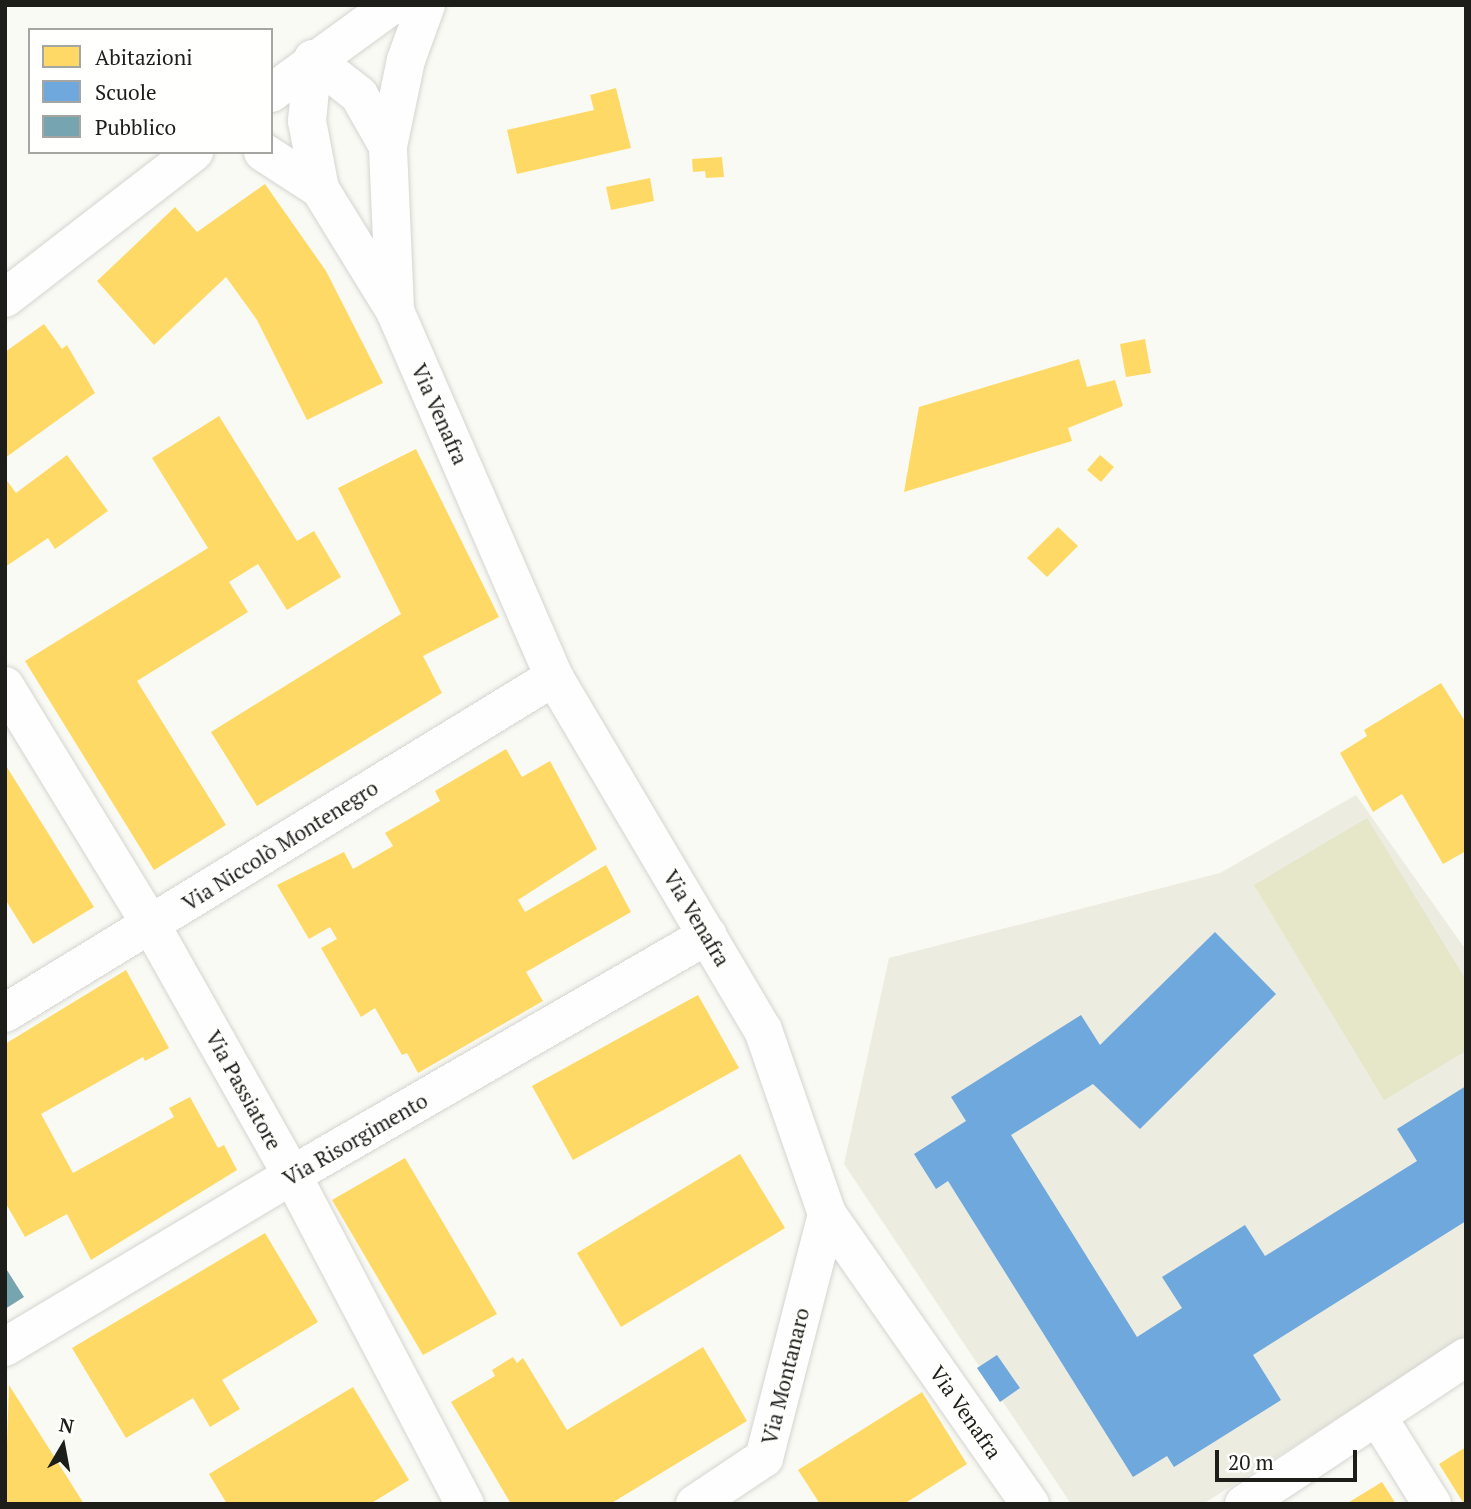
<!DOCTYPE html>
<html>
<head>
<meta charset="utf-8">
<style>
  body { margin:0 }
  #map { position:relative; width:1471px; height:1509px; overflow:hidden; background:#fafaf5; font-family:"PT Serif",serif }
  div>[style] { position:absolute }
  [style*='--x'] { left:calc(var(--x)*1px); top:calc(var(--y)*1px); width:calc(var(--w)*1px); rotate:calc(var(--a)*1deg) }
  .built>* { inset:0; background:#ecece1 }
  .green>* { inset:0; background:#e6e6c8 }
  .homes>* { inset:0; background:#ffd966 }
  .schools>* { inset:0; background:#6fa8dc }
  .public>* { inset:0; background:#76a5af }
  .roads { filter:drop-shadow(0 0 2px #d4d4d0) drop-shadow(0 0 2px #d4d4d0) }
  .minor>* { height:38px; margin:-19px; padding:0 19px; transform-origin:19px; border-radius:19px; background:#fefefe }
  span { translate:-50% -50%; white-space:nowrap; text-align:center; line-height:1.15; -webkit-text-stroke:7px #fffffe; paint-order:stroke }
  .street-label { font-size:21px; color:#1d1d19 }
  .frame { position:absolute; inset:0; border:7px solid #1d1d19; pointer-events:none }
  .legend { position:absolute; left:28px; top:28px; width:245px; height:126px; box-sizing:border-box; background:#fffffe; border:2px solid #a5a5a2; margin:0; padding:9px 12px; list-style:none; font-size:21px; color:#1d1d19 }
  .legend li { display:flex; align-items:center; gap:14px; height:35px }
  .legend b { width:35px; border:2px solid #a5a5a2 }
  .north { position:absolute; left:28px; top:1411px; width:70px; height:70px; -webkit-text-stroke:5px #fffffe; paint-order:stroke; rotate:10deg; font-size:19px; font-weight:700; line-height:28px; text-align:center; color:#1d1d19 }
  .north::after { content:''; display:block; margin:auto; width:24px; height:32px; background:#1d1d19; clip-path:polygon(50% 0,100% 100%,50% 72%,0 100%) }
  .scale { position:absolute; left:1215px; top:1450px; width:142px; height:32px; box-sizing:border-box; border:4px solid #1d1d19; border-top:0; padding-left:9px; font-size:21px; line-height:24px; white-space:nowrap; color:#1d1d19; -webkit-text-stroke:5px #fffffe; paint-order:stroke }
</style>
</head>
<body>
<div id="map">
  <div class="built">
    <i style="clip-path:polygon(1356px 795px,1466px 950px,1466px 1336px,1203px 1504px,1071px 1504px,844px 1164px,889px 958px,1220px 873px)"></i>
  </div>
  <div class="green">
    <i style="clip-path:polygon(1367px 818px,1466px 980px,1466px 1051px,1384px 1100px,1254px 885px)"></i>
  </div>
  <div class="homes">
    <i style="clip-path:polygon(616px 88px,631px 148px,517px 174px,507px 130px,594px 110px,590px 95px)"></i>
    <i style="clip-path:polygon(722px 157px,724px 177px,706px 178px,705px 171px,693px 172px,692px 159px)"></i>
    <i style="clip-path:polygon(650px 178px,654px 201px,611px 210px,606px 187px)"></i>
    <i style="clip-path:polygon(265px 184px,326px 271px,383px 383px,307px 420px,257px 320px,226px 277px,154px 345px,97px 281px,175px 207px,197px 232px)"></i>
    <i style="clip-path:polygon(44px 324px,62px 349px,67px 345px,95px 393px,5px 458px,5px 352px)"></i>
    <i style="clip-path:polygon(1145px 339px,1151px 373px,1126px 377px,1120px 344px)"></i>
    <i style="clip-path:polygon(1079px 359px,1087px 387px,1115px 380px,1123px 406px,1068px 428px,1072px 441px,904px 492px,919px 407px)"></i>
    <i style="clip-path:polygon(219px 416px,297px 541px,314px 531px,341px 577px,287px 610px,258px 564px,229px 582px,248px 612px,137px 681px,226px 825px,154px 870px,25px 661px,208px 548px,152px 458px)"></i>
    <i style="clip-path:polygon(416px 449px,499px 617px,423px 656px,442px 693px,257px 806px,211px 732px,401px 614px,338px 488px)"></i>
    <i style="clip-path:polygon(67px 455px,108px 511px,55px 549px,48px 538px,5px 567px,5px 478px,16px 493px)"></i>
    <i style="clip-path:polygon(1100px 455px,1114px 467px,1101px 482px,1087px 470px)"></i>
    <i style="clip-path:polygon(1058px 527px,1078px 546px,1047px 577px,1027px 558px)"></i>
    <i style="clip-path:polygon(1441px 683px,1466px 723px,1466px 851px,1443px 864px,1402px 794px,1373px 812px,1340px 753px,1367px 736px,1364px 730px)"></i>
    <i style="clip-path:polygon(506px 749px,522px 777px,550px 761px,597px 849px,518px 900px,525px 912px,606px 865px,631px 912px,526px 972px,543px 1001px,418px 1073px,407px 1053px,402px 1055px,375px 1008px,361px 1017px,321px 948px,337px 939px,330px 927px,309px 939px,277px 885px,344px 852px,353px 869px,393px 846px,385px 833px,440px 801px,435px 791px)"></i>
    <i style="clip-path:polygon(5px 764px,94px 907px,33px 944px,5px 899px)"></i>
    <i style="clip-path:polygon(126px 970px,169px 1048px,145px 1061px,143px 1057px,41px 1114px,73px 1173px,174px 1117px,169px 1108px,190px 1097px,218px 1148px,224px 1145px,237px 1170px,91px 1260px,67px 1214px,25px 1237px,5px 1202px,5px 1044px)"></i>
    <i style="clip-path:polygon(698px 995px,739px 1068px,573px 1160px,532px 1086px)"></i>
    <i style="clip-path:polygon(740px 1154px,785px 1228px,621px 1327px,577px 1253px)"></i>
    <i style="clip-path:polygon(405px 1158px,497px 1314px,423px 1355px,332px 1200px)"></i>
    <i style="clip-path:polygon(265px 1233px,318px 1322px,222px 1380px,240px 1409px,210px 1427px,193px 1398px,126px 1438px,72px 1348px)"></i>
    <i style="clip-path:polygon(703px 1347px,747px 1421px,610px 1504px,511px 1504px,451px 1402px,495px 1376px,492px 1370px,513px 1357px,517px 1363px,523px 1358px,567px 1430px)"></i>
    <i style="clip-path:polygon(9px 1385px,84px 1504px,5px 1504px)"></i>
    <i style="clip-path:polygon(353px 1387px,409px 1480px,370px 1504px,227px 1504px,209px 1474px)"></i>
    <i style="clip-path:polygon(922px 1392px,967px 1464px,904px 1504px,820px 1504px,798px 1470px)"></i>
    <i style="clip-path:polygon(1466px 1447px,1466px 1504px,1464px 1504px,1439px 1464px)"></i>
    <i style="clip-path:polygon(1382px 1482px,1396px 1504px,1346px 1504px)"></i>
  </div>
  <div class="schools">
    <i style="clip-path:polygon(1215px 932px,1276px 994px,1140px 1129px,1093px 1084px,1011px 1135px,1137px 1337px,1182px 1308px,1162px 1277px,1245px 1225px,1265px 1256px,1417px 1161px,1397px 1129px,1466px 1086px,1466px 1221px,1253px 1355px,1281px 1400px,1174px 1467px,1167px 1456px,1133px 1477px,948px 1181px,936px 1189px,914px 1154px,966px 1121px,951px 1097px,1081px 1015px,1100px 1045px)"></i>
    <i style="clip-path:polygon(997px 1355px,1020px 1388px,1000px 1402px,977px 1368px)"></i>
  </div>
  <div class="public">
    <i style="clip-path:polygon(5px 1267px,24px 1297px,5px 1309px)"></i>
  </div>
  <div class="roads">
    <div class="minor">
      <i style="--x:313;--y:59;--w:62;--a:95.5"></i>
      <i style="--x:307;--y:121;--w:69;--a:79.2"></i>
      <i style="--x:320;--y:189;--w:143;--a:58.4"></i>
      <i style="--x:395;--y:311;--w:399;--a:66.5"></i>
      <i style="--x:554;--y:677;--w:410;--a:59.4"></i>
      <i style="--x:763;--y:1030;--w:195;--a:70.8"></i>
      <i style="--x:827;--y:1214;--w:354;--a:55"></i>
      <i style="--x:313;--y:59;--w:58;--a:38"></i>
      <i style="--x:359;--y:95;--w:59;--a:60.4"></i>
      <i style="--x:271;--y:93;--w:150;--a:-36"></i>
      <i style="--x:263;--y:152;--w:68;--a:33"></i>
      <i style="--x:5;--y:298;--w:239;--a:-37.7"></i>
      <i style="--x:395;--y:309;--w:163;--a:-92.5"></i>
      <i style="--x:388;--y:146;--w:88;--a:-78.2"></i>
      <i style="--x:406;--y:60;--w:59;--a:-70"></i>
      <i style="--x:5;--y:686;--w:280;--a:58.6"></i>
      <i style="--x:151;--y:925;--w:287;--a:60.6"></i>
      <i style="--x:292;--y:1175;--w:372;--a:62.3"></i>
      <i style="--x:5;--y:1013;--w:644;--a:-31.47"></i>
      <i style="--x:5;--y:1347;--w:335;--a:-30.9"></i>
      <i style="--x:292;--y:1175;--w:480;--a:-30"></i>
      <i style="--x:1377;--y:1416;--w:104;--a:58"></i>
      <i style="--x:695;--y:1504;--w:83;--a:-33.7"></i>
      <i style="--x:764;--y:1458;--w:252;--a:-75.5"></i>
      <i style="--x:1244;--y:1504;--w:266;--a:-33.5"></i>
    </div>
  </div>
  <div class="street-label">
    <span style="left:440px;top:414px;rotate:66deg">Via Venafra</span>
    <span style="left:280px;top:845px;rotate:-32deg">Via Niccolò Montenegro</span>
    <span style="left:697px;top:918px;rotate:59deg">Via Venafra</span>
    <span style="left:244px;top:1090px;rotate:61deg">Via Passiatore</span>
    <span style="left:355px;top:1139px;rotate:-30deg">Via Risorgimento</span>
    <span style="left:785px;top:1376px;rotate:-76deg">Via Montanaro</span>
    <span style="left:966px;top:1412px;rotate:55deg">Via Venafra</span>
  </div>
  <div class="frame"></div>
  <ul class="legend">
  <li><b style="height:19px;background:#ffd966"></b>Abitazioni</li>
  <li><b style="height:19px;background:#6fa8dc"></b>Scuole</li>
  <li><b style="height:19px;background:#76a5af"></b>Pubblico</li>
  </ul>
  <div class="north">N</div>
  <div class="scale">20 m</div>
</div>
</body>
</html>
